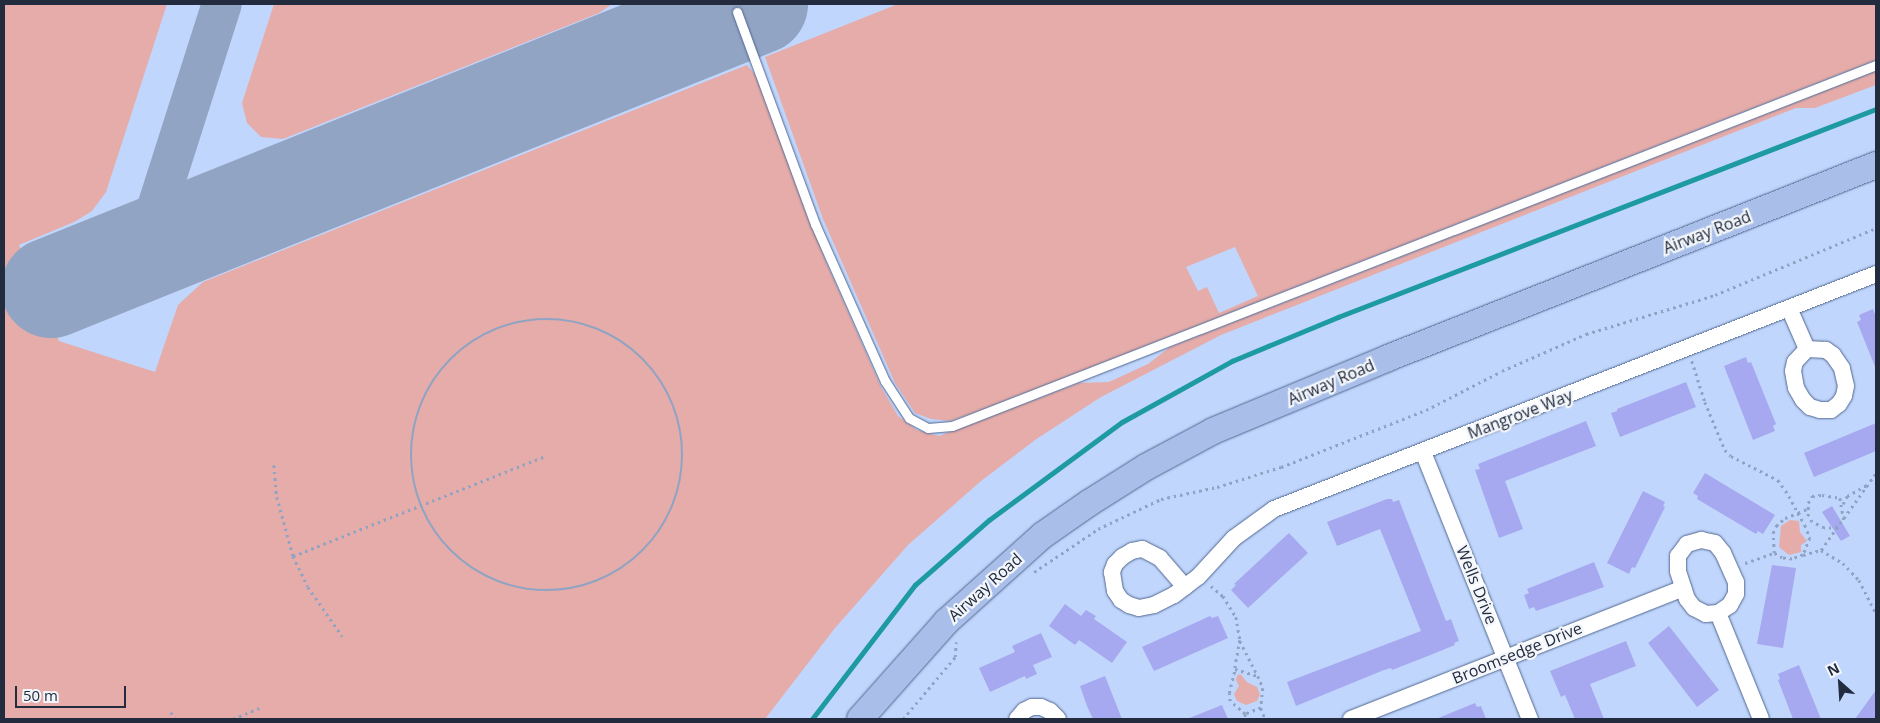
<!DOCTYPE html>
<html>
<head>
<meta charset="utf-8">
<style>
  body { margin:0 }
  #map { position:relative; width:1880px; height:723px; overflow:hidden; background:#c1d6fc; font-family:"Open Sans",sans-serif }
  div>[style] { position:absolute }
  [style*='--x'] { left:calc(var(--x)*1px); top:calc(var(--y)*1px); width:calc(var(--w)*1px); rotate:calc(var(--a)*1deg) }
  .green>* { inset:0; background:#e5aca9 }
  .stream>* { height:4.5px; margin:-2.25px; padding:0 2.25px; transform-origin:2.25px; border-radius:2.25px; background:#1d9aa2 }
  .taxiway>* { height:40px; margin:-20px; padding:0 20px; transform-origin:20px; border-radius:20px; background:#92a4c4 }
  .runway>* { height:100px; margin:-50px; padding:0 50px; transform-origin:50px; border-radius:50px; background:#92a4c4 }
  .building>* { inset:0; background:#a6a9ef }
  .path>* { height:2.5px; margin-top:-1.25px; transform-origin:0; background:repeating-linear-gradient(90deg,#91a3c3 0 2.5px,transparent 0 6.5px) }
  .path>.ring { margin:-1.25px; padding:0; box-sizing:content-box; background:none; border:2.5px solid #91a3c3; border-radius:50% }
  .roads { filter:drop-shadow(0 0 1px #506790) drop-shadow(0 0 1px #506790) }
  .service>* { height:9px; margin:-4.5px; padding:0 4.5px; transform-origin:4.5px; border-radius:4.5px; background:#fff }
  .minor>* { height:16px; margin:-8px; padding:0 8px; transform-origin:8px; border-radius:8px; background:#fff }
  .primary>* { height:26px; margin:-13px; padding:0 13px; transform-origin:13px; border-radius:13px; background:#a9bfe9 }
  span { translate:-50% -50%; white-space:nowrap; text-align:center; line-height:1.15; -webkit-text-stroke:4.5px #f3f6fb; paint-order:stroke }
  .street-label { font-size:16px; color:#222c3e }
  .frame { position:absolute; inset:0; border:5px solid #222c3e; pointer-events:none }
  .north { position:absolute; left:1815px; top:658px; width:50px; height:50px; -webkit-text-stroke:4px #f3f6fb; paint-order:stroke; rotate:334deg; font-size:14px; font-weight:700; line-height:20px; text-align:center; color:#222c3e }
  .north::after { content:''; display:block; margin:auto; width:18px; height:22px; background:#222c3e; clip-path:polygon(50% 0,100% 100%,50% 72%,0 100%) }
  .scale { position:absolute; left:15px; top:686px; width:111px; height:22px; box-sizing:border-box; border:2px solid #222c3e; border-top:0; padding-left:6px; font-size:15px; line-height:18px; white-space:nowrap; color:#222c3e; -webkit-text-stroke:4px #f3f6fb; paint-order:stroke }
</style>
</head>
<body>
<div id="map">
  <div class="green">
    <i style="clip-path:polygon(4px 4px,167px 4px,106px 192px,92px 211px,74px 222px,19px 245px,59px 341px,155px 372px,178px 305px,203px 282px,747px 65px,759px 79px,824px 257px,881px 387px,898px 416px,917px 430px,939px 436px,1079px 383px,1109px 382px,1148px 364px,1170px 347px,1876px 71px,1876px 85px,1815px 108px,1796px 108px,1274px 314px,1221px 335px,1101px 397px,1035px 440px,981px 481px,908px 545px,835px 628px,765px 719px,4px 719px)"></i>
    <i style="clip-path:polygon(274px 4px,612px 4px,599px 13px,283px 139px,261px 137px,247px 123px,242px 103px)"></i>
    <i style="clip-path:polygon(evenodd,898px 4px,1876px 4px,1876px 60px,971px 414px,950px 421px,931px 419px,915px 413px,895px 383px,823px 219px,765px 57px,898px 4px,1235px 247px,1258px 296px,1219px 313px,1207px 287px,1198px 291px,1186px 267px,1235px 247px)"></i>
    <i style="clip-path:polygon(1790px 520px,1799px 521px,1800px 532px,1807px 541px,1801px 545px,1801px 552px,1789px 555px,1779px 547px,1781px 526px)"></i>
    <i style="clip-path:polygon(1240px 674px,1247px 682px,1257px 687px,1260px 694px,1257px 701px,1246px 705px,1237px 701px,1234px 694px,1239px 686px,1236px 680px,1237px 676px)"></i>
  </div>
  <div class="stream">
    <i style="--x:812;--y:719;--w:169;--a:-52.5"></i>
    <i style="--x:915;--y:585;--w:98;--a:-41.3"></i>
    <i style="--x:989;--y:520;--w:165;--a:-36.4"></i>
    <i style="--x:1122;--y:422;--w:126;--a:-29"></i>
    <i style="--x:1232;--y:361;--w:115;--a:-22.5"></i>
    <i style="--x:1338;--y:317;--w:577;--a:-21.14"></i>
  </div>
  <div class="taxiway">
    <i style="--x:635;--y:53;--w:52;--a:-71.9"></i>
    <i style="--x:143;--y:251;--w:259;--a:-72.3"></i>
  </div>
  <div class="runway">
    <i style="--x:51;--y:288;--w:762;--a:-21.89"></i>
  </div>
  <div class="building">
    <i style="clip-path:polygon(1873px 309px,1876px 317px,1876px 369px,1857px 322px,1861px 320px,1859px 315px)"></i>
    <i style="clip-path:polygon(1746px 357px,1748px 363px,1751px 362px,1776px 424px,1773px 426px,1775px 431px,1753px 440px,1724px 366px)"></i>
    <i style="clip-path:polygon(1686px 382px,1696px 407px,1620px 437px,1611px 413px,1617px 411px,1617px 409px)"></i>
    <i style="clip-path:polygon(1586px 421px,1596px 446px,1505px 481px,1523px 529px,1499px 538px,1475px 470px,1480px 469px,1478px 464px)"></i>
    <i style="clip-path:polygon(1876px 423px,1876px 451px,1814px 477px,1804px 453px)"></i>
    <i style="clip-path:polygon(1705px 473px,1775px 515px,1763px 534px,1758px 531px,1756px 534px,1697px 499px,1698px 496px,1693px 493px)"></i>
    <i style="clip-path:polygon(1643px 491px,1665px 502px,1663px 506px,1665px 507px,1635px 568px,1632px 567px,1629px 574px,1607px 563px)"></i>
    <i style="clip-path:polygon(1387px 499px,1392px 499px,1393px 502px,1399px 500px,1446px 621px,1451px 619px,1459px 641px,1454px 643px,1455px 645px,1428px 656px,1392px 670px,1391px 668px,1384px 670px,1296px 706px,1287px 682px,1421px 631px,1380px 529px,1337px 546px,1327px 522px)"></i>
    <i style="clip-path:polygon(1832px 506px,1850px 536px,1841px 541px,1822px 512px)"></i>
    <i style="clip-path:polygon(1289px 533px,1308px 553px,1248px 608px,1231px 590px,1236px 585px,1234px 584px)"></i>
    <i style="clip-path:polygon(1594px 562px,1604px 587px,1536px 611px,1534px 607px,1529px 609px,1524px 595px,1529px 593px,1527px 589px)"></i>
    <i style="clip-path:polygon(1772px 565px,1796px 568px,1783px 648px,1757px 644px)"></i>
    <i style="clip-path:polygon(1065px 604px,1081px 616px,1086px 610px,1096px 616px,1094px 619px,1127px 642px,1112px 663px,1079px 640px,1075px 645px,1049px 626px)"></i>
    <i style="clip-path:polygon(1210px 616px,1212px 618px,1218px 616px,1228px 638px,1154px 671px,1142px 647px)"></i>
    <i style="clip-path:polygon(1669px 626px,1719px 690px,1697px 707px,1648px 643px)"></i>
    <i style="clip-path:polygon(1041px 633px,1052px 657px,1033px 665px,1037px 674px,1026px 679px,1025px 676px,990px 692px,979px 668px,1015px 652px,1012px 646px)"></i>
    <i style="clip-path:polygon(1626px 641px,1636px 666px,1590px 684px,1604px 719px,1575px 719px,1565px 695px,1561px 697px,1550px 671px)"></i>
    <i style="clip-path:polygon(1799px 665px,1821px 719px,1793px 719px,1778px 680px,1780px 679px,1778px 674px)"></i>
    <i style="clip-path:polygon(1105px 676px,1122px 719px,1093px 719px,1087px 706px,1080px 686px)"></i>
    <i style="clip-path:polygon(1876px 690px,1876px 719px,1855px 719px)"></i>
    <i style="clip-path:polygon(1475px 703px,1477px 707px,1481px 706px,1486px 719px,1436px 719px)"></i>
    <i style="clip-path:polygon(1222px 705px,1228px 719px,1187px 719px)"></i>
  </div>
  <div class="path">
    <i class="ring" style="left:411px;top:319px;width:269.5px;height:269.5px"></i>
    <i style="--x:1692;--y:361;--w:43;--a:72.4"></i>
    <i style="--x:1705;--y:402;--w:52;--a:67.4"></i>
    <i style="--x:1725;--y:450;--w:8;--a:45"></i>
    <i style="--x:1731;--y:456;--w:53;--a:27.1"></i>
    <i style="--x:1778;--y:480;--w:19;--a:55"></i>
    <i style="--x:1789;--y:496;--w:19;--a:62"></i>
    <i style="--x:1798;--y:513;--w:14;--a:60"></i>
    <i style="--x:1805;--y:525;--w:14;--a:69"></i>
    <i style="--x:1810;--y:538;--w:18;--a:112"></i>
    <i style="--x:1803;--y:555;--w:12;--a:160"></i>
    <i style="--x:1792;--y:559;--w:10;--a:-174"></i>
    <i style="--x:1782;--y:558;--w:9;--a:-148"></i>
    <i style="--x:1774;--y:553;--w:20;--a:-93"></i>
    <i style="--x:1773;--y:533;--w:8;--a:-67"></i>
    <i style="--x:1776;--y:526;--w:12;--a:-42"></i>
    <i style="--x:1785;--y:518;--w:14;--a:-21"></i>
    <i style="--x:1798;--y:513;--w:10;--a:-24"></i>
    <i style="--x:274;--y:465;--w:32;--a:85"></i>
    <i style="--x:277;--y:497;--w:61;--a:74.8"></i>
    <i style="--x:293;--y:556;--w:34;--a:64"></i>
    <i style="--x:308;--y:587;--w:60;--a:55.2"></i>
    <i style="--x:1843;--y:504;--w:9;--a:-63"></i>
    <i style="--x:1847;--y:496;--w:25;--a:-29"></i>
    <i style="--x:1838;--y:528;--w:14;--a:180"></i>
    <i style="--x:1824;--y:528;--w:13;--a:-153"></i>
    <i style="--x:1812;--y:522;--w:7;--a:-124"></i>
    <i style="--x:1808;--y:516;--w:13;--a:-90"></i>
    <i style="--x:1808;--y:503;--w:8;--a:-60"></i>
    <i style="--x:1812;--y:496;--w:10;--a:-6"></i>
    <i style="--x:1822;--y:495;--w:18;--a:9"></i>
    <i style="--x:1840;--y:498;--w:22;--a:80"></i>
    <i style="--x:1821;--y:550;--w:95;--a:-54.5"></i>
    <i style="--x:1803;--y:555;--w:19;--a:-16"></i>
    <i style="--x:1821;--y:550;--w:26;--a:31"></i>
    <i style="--x:1843;--y:563;--w:23;--a:47"></i>
    <i style="--x:1859;--y:580;--w:37;--a:63"></i>
    <i style="--x:293;--y:556;--w:271;--a:-21.6"></i>
    <i style="--x:1745;--y:563;--w:31;--a:-19"></i>
    <i style="--x:1034;--y:572;--w:77;--a:-33.9"></i>
    <i style="--x:1098;--y:529;--w:70;--a:-25.5"></i>
    <i style="--x:1161;--y:499;--w:57;--a:-12.1"></i>
    <i style="--x:1217;--y:487;--w:67;--a:-17.4"></i>
    <i style="--x:1281;--y:467;--w:156;--a:-21.5"></i>
    <i style="--x:1426;--y:410;--w:85;--a:-27.2"></i>
    <i style="--x:1502;--y:371;--w:92;--a:-23.8"></i>
    <i style="--x:1586;--y:334;--w:135;--a:-16.8"></i>
    <i style="--x:1715;--y:295;--w:174;--a:-22.6"></i>
    <i style="--x:1211;--y:586;--w:16;--a:40"></i>
    <i style="--x:1223;--y:596;--w:25;--a:58"></i>
    <i style="--x:1236;--y:617;--w:23;--a:80"></i>
    <i style="--x:1240;--y:640;--w:29;--a:100"></i>
    <i style="--x:1240;--y:641;--w:39;--a:63"></i>
    <i style="--x:1235;--y:669;--w:24;--a:17"></i>
    <i style="--x:1258;--y:676;--w:13;--a:67"></i>
    <i style="--x:1263;--y:688;--w:20;--a:96"></i>
    <i style="--x:1261;--y:708;--w:17;--a:159"></i>
    <i style="--x:1245;--y:714;--w:20;--a:-139"></i>
    <i style="--x:1230;--y:701;--w:8;--a:-97"></i>
    <i style="--x:1229;--y:693;--w:25;--a:-76"></i>
    <i style="--x:1261;--y:708;--w:12;--a:70"></i>
    <i style="--x:171;--y:712;--w:8;--a:60"></i>
    <i style="--x:1245;--y:714;--w:5;--a:68"></i>
    <i style="--x:233;--y:719;--w:30;--a:-23"></i>
    <i style="--x:903;--y:719;--w:81;--a:-50"></i>
    <i style="--x:955;--y:657;--w:15;--a:-86"></i>
  </div>
  <div class="roads">
    <div class="service">
      <i style="--x:737;--y:12;--w:226;--a:69.8"></i>
      <i style="--x:815;--y:224;--w:172;--a:66"></i>
      <i style="--x:885;--y:381;--w:44;--a:57"></i>
      <i style="--x:909;--y:418;--w:21;--a:28"></i>
      <i style="--x:928;--y:428;--w:24;--a:-5"></i>
      <i style="--x:952;--y:426;--w:992;--a:-21.34"></i>
    </div>
    <div class="minor">
      <i style="--x:1789;--y:308;--w:45;--a:66.3"></i>
      <i style="--x:1807;--y:349;--w:18;--a:133"></i>
      <i style="--x:1795;--y:362;--w:9;--a:103"></i>
      <i style="--x:1793;--y:371;--w:17;--a:80"></i>
      <i style="--x:1796;--y:388;--w:14;--a:60"></i>
      <i style="--x:1803;--y:400;--w:10;--a:45"></i>
      <i style="--x:1810;--y:407;--w:10;--a:17"></i>
      <i style="--x:1820;--y:410;--w:11;--a:0"></i>
      <i style="--x:1831;--y:410;--w:10;--a:-37"></i>
      <i style="--x:1839;--y:404;--w:9;--a:-58"></i>
      <i style="--x:1844;--y:396;--w:10;--a:-79"></i>
      <i style="--x:1846;--y:386;--w:18;--a:-103"></i>
      <i style="--x:1842;--y:368;--w:16;--a:-125"></i>
      <i style="--x:1833;--y:355;--w:9;--a:-144"></i>
      <i style="--x:1826;--y:350;--w:19;--a:-177"></i>
      <i style="--x:1423;--y:452;--w:288;--a:68.2"></i>
      <i style="--x:1701;--y:540;--w:14;--a:12"></i>
      <i style="--x:1715;--y:543;--w:13;--a:51"></i>
      <i style="--x:1723;--y:553;--w:32;--a:66"></i>
      <i style="--x:1736;--y:582;--w:12;--a:90"></i>
      <i style="--x:1736;--y:594;--w:13;--a:119"></i>
      <i style="--x:1730;--y:605;--w:14;--a:146"></i>
      <i style="--x:1718;--y:613;--w:12;--a:175"></i>
      <i style="--x:1706;--y:614;--w:13;--a:-153"></i>
      <i style="--x:1694;--y:608;--w:11;--a:-128"></i>
      <i style="--x:1687;--y:599;--w:29;--a:-108"></i>
      <i style="--x:1678;--y:571;--w:15;--a:-90"></i>
      <i style="--x:1678;--y:556;--w:15;--a:-53"></i>
      <i style="--x:1687;--y:544;--w:15;--a:-16"></i>
      <i style="--x:1185;--y:587;--w:38;--a:-131"></i>
      <i style="--x:1160;--y:558;--w:20;--a:-153"></i>
      <i style="--x:1142;--y:549;--w:10;--a:169"></i>
      <i style="--x:1132;--y:551;--w:12;--a:149"></i>
      <i style="--x:1122;--y:557;--w:10;--a:135"></i>
      <i style="--x:1115;--y:564;--w:9;--a:111"></i>
      <i style="--x:1112;--y:572;--w:19;--a:81"></i>
      <i style="--x:1115;--y:591;--w:11;--a:56"></i>
      <i style="--x:1121;--y:600;--w:9;--a:32"></i>
      <i style="--x:1129;--y:605;--w:10;--a:17"></i>
      <i style="--x:1139;--y:608;--w:15;--a:-11"></i>
      <i style="--x:1154;--y:605;--w:22;--a:-27"></i>
      <i style="--x:1174;--y:595;--w:30;--a:-37"></i>
      <i style="--x:1198;--y:577;--w:53;--a:-47.3"></i>
      <i style="--x:1234;--y:538;--w:49;--a:-35.9"></i>
      <i style="--x:1274;--y:509;--w:646;--a:-21.32"></i>
      <i style="--x:1718;--y:613;--w:114;--a:67.9"></i>
      <i style="--x:1017;--y:719;--w:11;--a:-49"></i>
      <i style="--x:1024;--y:711;--w:9;--a:-27"></i>
      <i style="--x:1032;--y:707;--w:9;--a:0"></i>
      <i style="--x:1041;--y:707;--w:10;--a:24"></i>
      <i style="--x:1050;--y:711;--w:11;--a:45"></i>
      <i style="--x:1351;--y:719;--w:357;--a:-21.5"></i>
    </div>
    <div class="primary">
      <i style="--x:860;--y:719;--w:130;--a:-48.4"></i>
      <i style="--x:946;--y:622;--w:130;--a:-41.9"></i>
      <i style="--x:1043;--y:535;--w:56;--a:-34.8"></i>
      <i style="--x:1089;--y:503;--w:67;--a:-32.3"></i>
      <i style="--x:1146;--y:467;--w:76;--a:-28.2"></i>
      <i style="--x:1213;--y:431;--w:190;--a:-22.6"></i>
      <i style="--x:1388;--y:358;--w:525;--a:-21.58"></i>
    </div>
  </div>
  <div class="street-label">
    <span style="left:1707px;top:232px;rotate:-21deg">Airway Road</span>
    <span style="left:1331px;top:382px;rotate:-23deg">Airway Road</span>
    <span style="left:1520px;top:414px;rotate:-21deg">Mangrove Way</span>
    <span style="left:1477px;top:585px;rotate:68deg">Wells Drive</span>
    <span style="left:985px;top:587px;rotate:-42deg">Airway Road</span>
    <span style="left:1517px;top:653px;rotate:-22deg">Broomsedge Drive</span>
  </div>
  <div class="frame"></div>
  <div class="north">N</div>
  <div class="scale">50 m</div>
</div>
</body>
</html>
